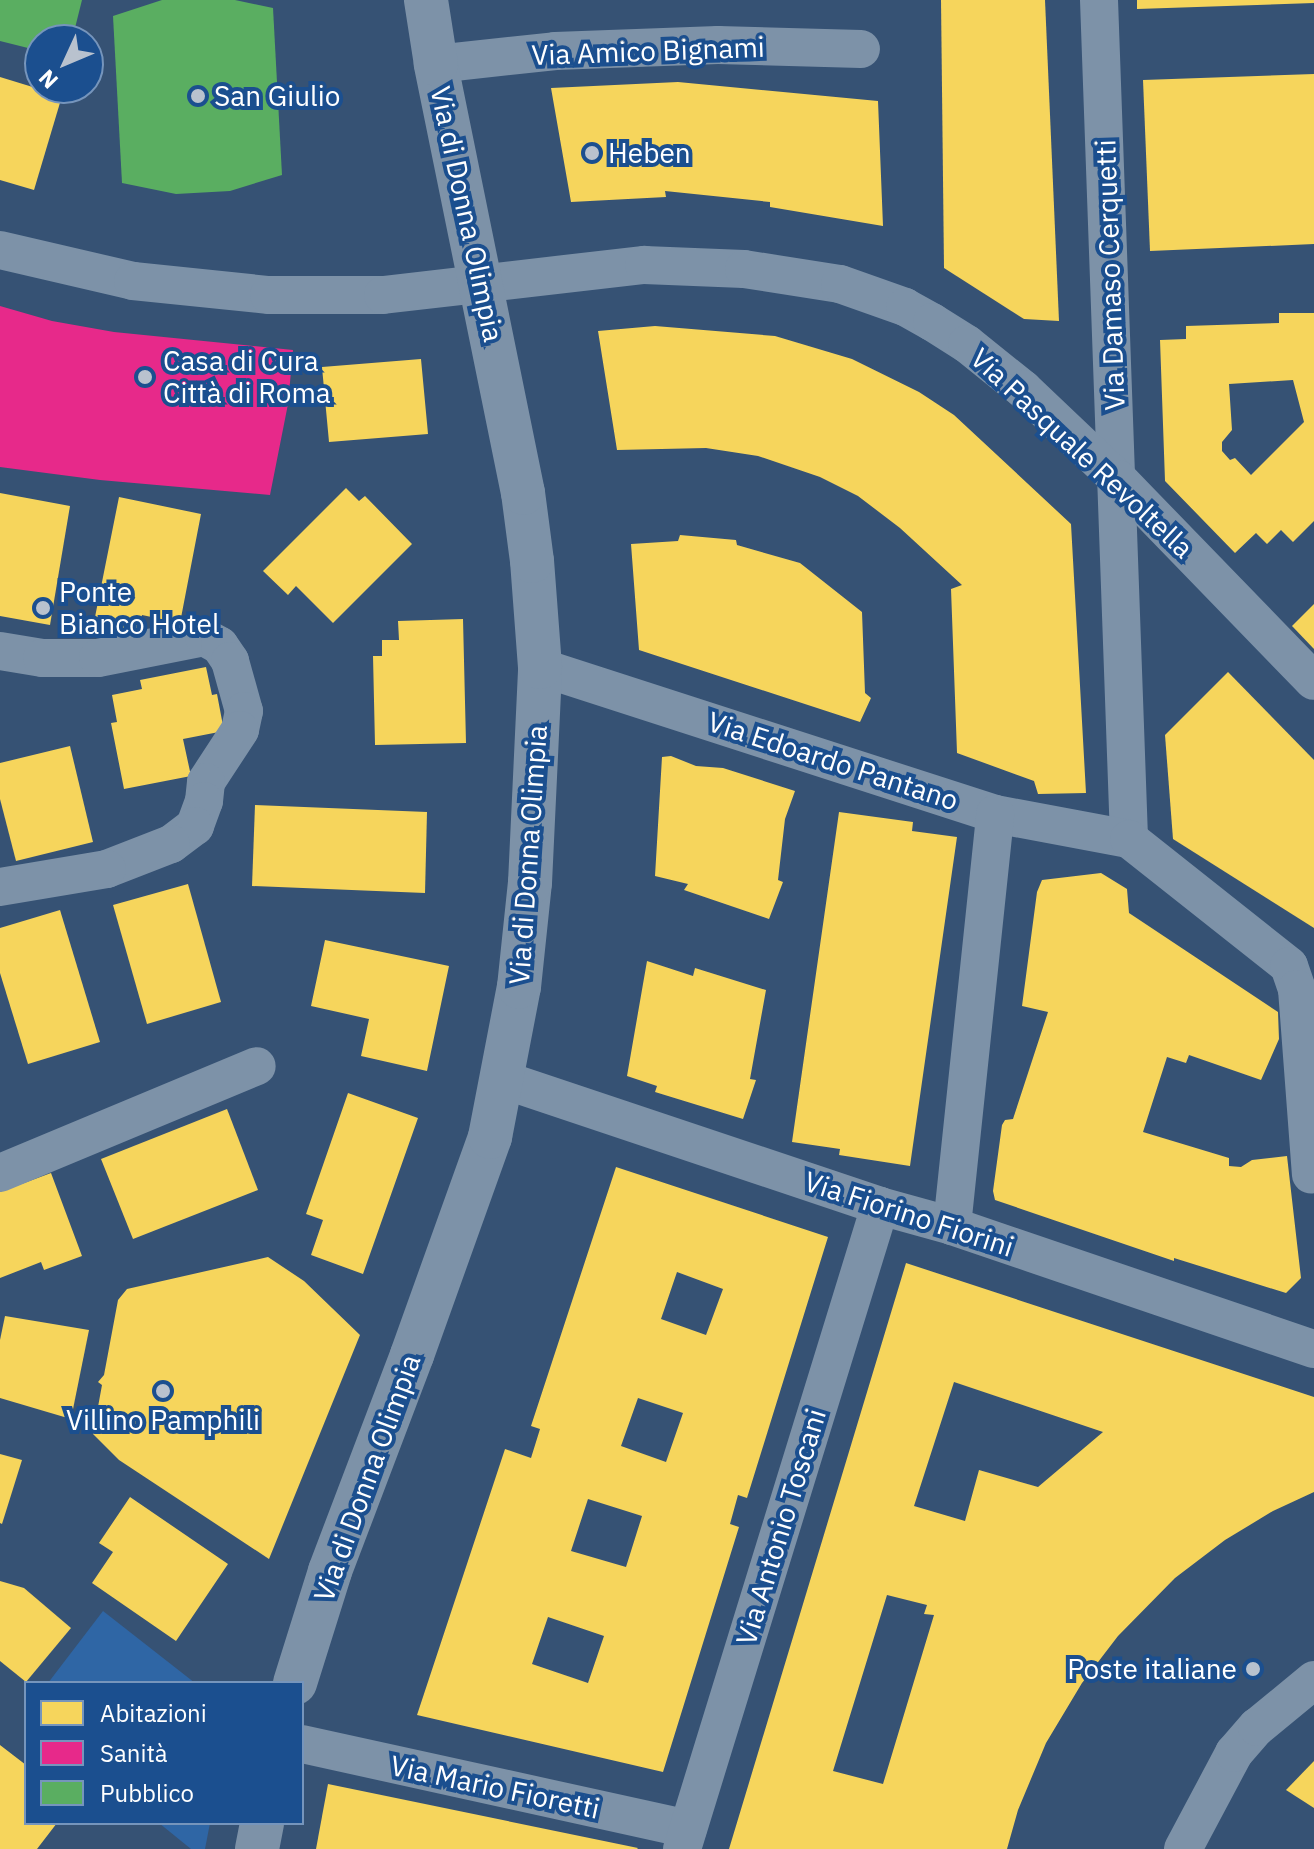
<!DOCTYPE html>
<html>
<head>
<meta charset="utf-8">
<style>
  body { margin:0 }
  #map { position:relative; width:1314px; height:1849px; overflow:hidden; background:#365274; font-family:"IBM Plex Sans",sans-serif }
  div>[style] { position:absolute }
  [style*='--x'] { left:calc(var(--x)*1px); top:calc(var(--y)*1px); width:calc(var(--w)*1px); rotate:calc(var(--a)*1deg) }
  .green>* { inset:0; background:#2f66a5 }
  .homes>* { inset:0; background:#f6d55c }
  .health>* { inset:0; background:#e7298a }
  .public>* { inset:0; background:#5aae61 }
  .minor>* { height:38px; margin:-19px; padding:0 19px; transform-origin:19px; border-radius:19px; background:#7d92a8 }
  .tertiary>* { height:44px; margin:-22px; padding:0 22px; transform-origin:22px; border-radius:22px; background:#7d92a8 }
  .dots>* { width:22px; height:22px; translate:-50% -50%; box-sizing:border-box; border:4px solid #1b4f8f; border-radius:50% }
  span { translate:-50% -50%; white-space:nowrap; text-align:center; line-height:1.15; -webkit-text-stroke:8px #1b4f8f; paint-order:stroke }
  .street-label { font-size:28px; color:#fff }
  .poi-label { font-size:28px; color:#fff }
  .left { translate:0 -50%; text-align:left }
  .right { translate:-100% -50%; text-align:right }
  .legend { position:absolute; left:24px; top:1681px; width:280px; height:144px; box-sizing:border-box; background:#1b4f8f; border:2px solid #7695bc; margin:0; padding:10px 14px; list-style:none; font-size:24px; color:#fff }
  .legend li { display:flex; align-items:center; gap:16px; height:40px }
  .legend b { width:40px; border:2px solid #7695bc }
  .north { position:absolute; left:24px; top:24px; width:80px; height:80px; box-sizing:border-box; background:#1b4f8f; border:2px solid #7695bc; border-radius:50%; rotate:226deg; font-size:22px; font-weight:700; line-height:32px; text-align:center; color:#fff }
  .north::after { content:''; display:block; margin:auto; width:28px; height:36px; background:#b9c2ce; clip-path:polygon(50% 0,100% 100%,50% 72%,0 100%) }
</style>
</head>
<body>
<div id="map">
  <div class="green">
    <i style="clip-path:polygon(103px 1611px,195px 1683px,48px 1683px)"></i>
    <i style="clip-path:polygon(159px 1823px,210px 1823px,205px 1849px,191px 1849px)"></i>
  </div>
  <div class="homes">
    <i style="clip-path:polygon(941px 0,1045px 0,1059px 321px,1024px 319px,944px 268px)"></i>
    <i style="clip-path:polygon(1137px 0,1314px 0,1314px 3px,1137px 9px)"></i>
    <i style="clip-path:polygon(1314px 74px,1314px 244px,1150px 251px,1143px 80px)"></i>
    <i style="clip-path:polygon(0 77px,62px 96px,34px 190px,0 180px)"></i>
    <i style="clip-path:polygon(678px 82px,878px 101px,883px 226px,770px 207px,770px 202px,665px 191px,666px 197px,571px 202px,551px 88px)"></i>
    <i style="clip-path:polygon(evenodd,1279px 313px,1314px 313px,1314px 521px,1293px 542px,1281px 530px,1267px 544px,1256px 533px,1235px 553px,1165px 481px,1160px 340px,1186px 339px,1186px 326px,1279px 323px,1279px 313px,1293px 380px,1304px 422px,1251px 475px,1235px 458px,1230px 460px,1222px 451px,1222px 442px,1232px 430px,1229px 384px,1293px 380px)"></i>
    <i style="clip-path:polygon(655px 326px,775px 336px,852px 359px,919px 392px,954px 415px,1071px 524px,1086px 793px,1038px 794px,1034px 781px,957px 753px,951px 589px,962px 585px,900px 528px,858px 496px,820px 477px,758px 456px,706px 448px,617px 450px,598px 331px)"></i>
    <i style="clip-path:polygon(421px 359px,428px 434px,329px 442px,322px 367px)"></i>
    <i style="clip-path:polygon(346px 488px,359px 501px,365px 496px,412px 544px,333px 623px,296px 586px,288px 595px,263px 571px)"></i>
    <i style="clip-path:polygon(0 493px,70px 506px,50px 625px,0 616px)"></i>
    <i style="clip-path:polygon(119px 497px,201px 514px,180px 623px,142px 615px,138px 631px,94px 622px)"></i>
    <i style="clip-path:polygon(680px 535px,736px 540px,737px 545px,800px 563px,862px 612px,865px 693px,871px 698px,860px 722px,639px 650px,631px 544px,678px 541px)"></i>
    <i style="clip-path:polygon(1314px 604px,1314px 649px,1292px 626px)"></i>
    <i style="clip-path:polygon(463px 619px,466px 743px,375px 745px,373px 656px,382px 656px,382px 640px,399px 640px,398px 621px)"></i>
    <i style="clip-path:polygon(206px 667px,212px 695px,217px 694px,224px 731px,183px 739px,191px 776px,124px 789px,111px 723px,117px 722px,112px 695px,142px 689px,140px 680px)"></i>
    <i style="clip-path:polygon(1228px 672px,1314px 760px,1314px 928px,1173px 839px,1165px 735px)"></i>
    <i style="clip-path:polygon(70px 746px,93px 842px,16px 861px,0 799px,0 763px)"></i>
    <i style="clip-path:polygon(671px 756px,696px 766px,723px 768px,795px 791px,785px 819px,778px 880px,783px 882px,769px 919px,684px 890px,688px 884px,655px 876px,662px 757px)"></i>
    <i style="clip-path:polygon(255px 805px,427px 812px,425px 893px,252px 886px)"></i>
    <i style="clip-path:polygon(839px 812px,913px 822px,912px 831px,957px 837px,910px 1166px,839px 1155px,840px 1149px,792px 1142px)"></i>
    <i style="clip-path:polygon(1101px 873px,1127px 889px,1129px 913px,1278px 1012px,1279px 1039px,1261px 1080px,1189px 1055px,1186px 1063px,1167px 1057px,1143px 1132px,1229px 1158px,1229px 1166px,1241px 1167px,1252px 1160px,1287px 1156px,1301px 1278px,1286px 1293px,1174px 1258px,1174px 1261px,995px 1200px,993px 1191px,1002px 1125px,1005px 1120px,1013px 1119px,1048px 1012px,1022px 1006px,1037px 892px,1042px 880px)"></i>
    <i style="clip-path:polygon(188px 884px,221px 1002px,147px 1024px,113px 905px)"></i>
    <i style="clip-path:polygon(60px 910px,100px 1042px,28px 1064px,0 973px,0 928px)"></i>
    <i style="clip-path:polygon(325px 940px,449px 966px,427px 1071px,361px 1056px,369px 1019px,311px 1006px)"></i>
    <i style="clip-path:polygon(647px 961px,693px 976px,695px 968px,766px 990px,750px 1079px,756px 1080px,743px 1119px,655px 1092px,657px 1086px,627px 1076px)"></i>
    <i style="clip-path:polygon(348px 1093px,418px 1118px,363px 1274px,311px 1255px,323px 1220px,306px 1214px)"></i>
    <i style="clip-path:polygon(227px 1109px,258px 1190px,133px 1239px,101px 1159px)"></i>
    <i style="clip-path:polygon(evenodd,616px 1167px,828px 1237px,747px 1498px,738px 1495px,730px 1524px,739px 1527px,663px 1772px,417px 1715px,505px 1449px,531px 1458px,540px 1429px,531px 1426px,616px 1167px,677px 1272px,723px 1289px,706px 1335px,661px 1319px,677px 1272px,616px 1167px,638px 1398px,683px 1413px,666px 1462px,621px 1446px,638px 1398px,616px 1167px,588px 1499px,642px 1516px,626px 1567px,571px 1551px,588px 1499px,616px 1167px,548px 1617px,604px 1636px,588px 1683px,532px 1664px,548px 1617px)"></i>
    <i style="clip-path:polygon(51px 1173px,82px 1256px,44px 1270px,41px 1262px,0 1278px,0 1192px)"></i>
    <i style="clip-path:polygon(268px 1257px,304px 1281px,360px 1335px,269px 1559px,119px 1460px,93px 1434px,102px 1385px,98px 1382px,104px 1375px,118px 1300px,127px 1289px)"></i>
    <i style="clip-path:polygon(evenodd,906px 1263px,1314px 1397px,1314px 1492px,1273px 1511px,1225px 1540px,1175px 1578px,1118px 1636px,1082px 1683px,1046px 1743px,1018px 1810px,1007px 1849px,729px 1849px,906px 1263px,954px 1382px,1103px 1432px,1038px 1487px,979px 1470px,965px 1521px,914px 1506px,954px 1382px,906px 1263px,887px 1595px,927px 1605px,924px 1614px,934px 1615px,883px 1784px,833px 1771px,887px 1595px)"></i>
    <i style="clip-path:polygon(5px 1316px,89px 1330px,71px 1419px,0 1398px,0 1340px)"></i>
    <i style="clip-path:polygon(0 1454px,22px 1460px,2px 1524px,0 1523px)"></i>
    <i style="clip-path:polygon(130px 1497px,228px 1564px,176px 1641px,92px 1583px,113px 1552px,99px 1543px)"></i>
    <i style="clip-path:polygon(0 1581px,24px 1588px,71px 1628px,26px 1682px,0 1661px)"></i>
    <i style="clip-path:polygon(0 1745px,26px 1765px,26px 1823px,57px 1823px,37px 1849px,0 1849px)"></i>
    <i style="clip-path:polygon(1314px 1761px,1314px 1808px,1286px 1790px)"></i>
    <i style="clip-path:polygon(328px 1784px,638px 1848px,637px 1849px,316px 1849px)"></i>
  </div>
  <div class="health">
    <i style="clip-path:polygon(0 306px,52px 321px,114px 332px,293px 350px,288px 404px,270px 495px,100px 480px,0 467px)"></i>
  </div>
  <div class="public">
    <i style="clip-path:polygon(0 0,82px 0,72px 40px,40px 40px,40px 51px,0 41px)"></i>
    <i style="clip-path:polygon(162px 0,235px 0,273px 8px,282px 175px,230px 191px,176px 194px,122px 183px,113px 16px)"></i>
  </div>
  <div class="minor">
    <i style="--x:1099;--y:0;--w:840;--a:87.95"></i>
    <i style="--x:436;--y:64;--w:120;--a:-6.2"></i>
    <i style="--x:555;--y:51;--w:163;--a:-2.1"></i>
    <i style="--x:718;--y:45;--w:143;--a:1.6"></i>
    <i style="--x:0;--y:250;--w:137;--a:13.1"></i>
    <i style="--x:133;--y:281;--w:137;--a:5.9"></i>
    <i style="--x:269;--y:295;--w:114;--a:0"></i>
    <i style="--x:383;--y:295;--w:263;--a:-6.6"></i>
    <i style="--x:644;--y:265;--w:100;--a:2.3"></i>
    <i style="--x:744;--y:269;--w:97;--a:8.9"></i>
    <i style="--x:840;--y:284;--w:69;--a:19.5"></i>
    <i style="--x:905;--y:307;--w:31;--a:29"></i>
    <i style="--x:932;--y:322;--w:41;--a:32.2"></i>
    <i style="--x:967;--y:344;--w:72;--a:38.8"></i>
    <i style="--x:1023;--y:389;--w:131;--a:43.5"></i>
    <i style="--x:1118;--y:479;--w:281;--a:45.9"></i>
    <i style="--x:0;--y:651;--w:43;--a:9.5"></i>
    <i style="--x:42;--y:658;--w:56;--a:0"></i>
    <i style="--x:98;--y:658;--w:108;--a:-11.2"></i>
    <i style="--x:204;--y:637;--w:18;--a:29"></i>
    <i style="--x:220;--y:646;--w:18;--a:56"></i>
    <i style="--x:230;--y:661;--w:52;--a:74.4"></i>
    <i style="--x:244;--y:711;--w:19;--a:102"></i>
    <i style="--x:240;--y:730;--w:62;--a:123.2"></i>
    <i style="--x:206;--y:782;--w:19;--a:96"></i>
    <i style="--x:204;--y:801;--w:27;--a:110"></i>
    <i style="--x:195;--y:826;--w:30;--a:143"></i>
    <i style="--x:171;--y:844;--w:69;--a:158.7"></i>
    <i style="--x:107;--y:869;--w:109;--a:170.5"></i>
    <i style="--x:540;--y:667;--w:478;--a:17.9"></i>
    <i style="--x:995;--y:814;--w:136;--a:10.6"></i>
    <i style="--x:1129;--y:839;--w:204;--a:38.4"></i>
    <i style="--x:1289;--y:966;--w:24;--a:71"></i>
    <i style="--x:1297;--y:989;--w:186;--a:85.7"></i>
    <i style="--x:504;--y:1080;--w:397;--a:18.5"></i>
    <i style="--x:880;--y:1206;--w:75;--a:15.5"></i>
    <i style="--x:952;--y:1226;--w:382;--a:18.8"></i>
    <i style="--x:0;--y:1173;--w:278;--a:-22.6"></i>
    <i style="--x:952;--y:1226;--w:414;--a:-84"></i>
    <i style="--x:302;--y:1744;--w:395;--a:12.4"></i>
    <i style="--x:682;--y:1849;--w:673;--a:-72.88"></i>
    <i style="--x:1183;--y:1849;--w:109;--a:-62"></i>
    <i style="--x:1234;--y:1753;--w:35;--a:-49"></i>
    <i style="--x:1257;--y:1727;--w:74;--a:-39.5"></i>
  </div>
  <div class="tertiary">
    <i style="--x:295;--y:1683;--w:117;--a:-72.6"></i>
    <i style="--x:330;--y:1571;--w:231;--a:-69.2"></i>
    <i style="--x:412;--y:1355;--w:232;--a:-70.3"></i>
    <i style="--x:490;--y:1137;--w:153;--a:-79.1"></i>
    <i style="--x:519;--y:987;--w:105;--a:-84"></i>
    <i style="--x:530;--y:883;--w:216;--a:-87.3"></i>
    <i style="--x:540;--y:667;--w:106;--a:-94.3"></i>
    <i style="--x:532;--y:561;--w:69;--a:-97.5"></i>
    <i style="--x:523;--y:493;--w:438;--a:-101.5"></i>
    <i style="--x:436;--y:64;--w:65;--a:-98.9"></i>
    <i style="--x:257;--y:1849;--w:26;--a:-79"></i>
  </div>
  <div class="dots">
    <i style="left:198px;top:96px;background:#b9c2ce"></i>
    <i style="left:592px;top:153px;background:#b9c2ce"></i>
    <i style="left:145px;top:377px;background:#b9c2ce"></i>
    <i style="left:43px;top:608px;background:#b9c2ce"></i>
    <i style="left:163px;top:1391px;background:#b9c2ce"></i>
    <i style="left:1253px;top:1669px;background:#b9c2ce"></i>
  </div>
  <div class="street-label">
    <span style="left:648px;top:51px;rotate:-2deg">Via Amico Bignami</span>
    <span style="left:467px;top:214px;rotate:78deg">Via di Donna Olimpia</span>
    <span style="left:1110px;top:275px;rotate:-92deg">Via Damaso Cerquetti</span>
    <span style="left:1082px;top:453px;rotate:43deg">Via Pasquale Revoltella</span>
    <span style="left:833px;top:761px;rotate:18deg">Via Edoardo Pantano</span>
    <span style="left:528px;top:855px;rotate:-86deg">Via di Donna Olimpia</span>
    <span style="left:909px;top:1214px;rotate:18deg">Via Fiorino Fiorini</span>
    <span style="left:367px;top:1478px;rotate:-70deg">Via di Donna Olimpia</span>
    <span style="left:781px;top:1527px;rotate:-73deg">Via Antonio Toscani</span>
    <span style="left:495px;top:1787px;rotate:12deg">Via Mario Fioretti</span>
  </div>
  <div class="poi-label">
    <span class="left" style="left:214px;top:96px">San Giulio</span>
    <span class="left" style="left:608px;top:153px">Heben</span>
    <span class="left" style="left:163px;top:377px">Casa di Cura<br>Città di Roma</span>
    <span class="left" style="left:59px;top:608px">Ponte<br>Bianco Hotel</span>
    <span style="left:163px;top:1420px">Villino Pamphili</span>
    <span class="right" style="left:1237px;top:1669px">Poste italiane</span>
  </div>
  <ul class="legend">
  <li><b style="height:22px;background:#f6d55c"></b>Abitazioni</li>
  <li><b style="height:22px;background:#e7298a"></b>Sanità</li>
  <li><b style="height:22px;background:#5aae61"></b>Pubblico</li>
  </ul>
  <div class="north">N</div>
</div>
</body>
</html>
